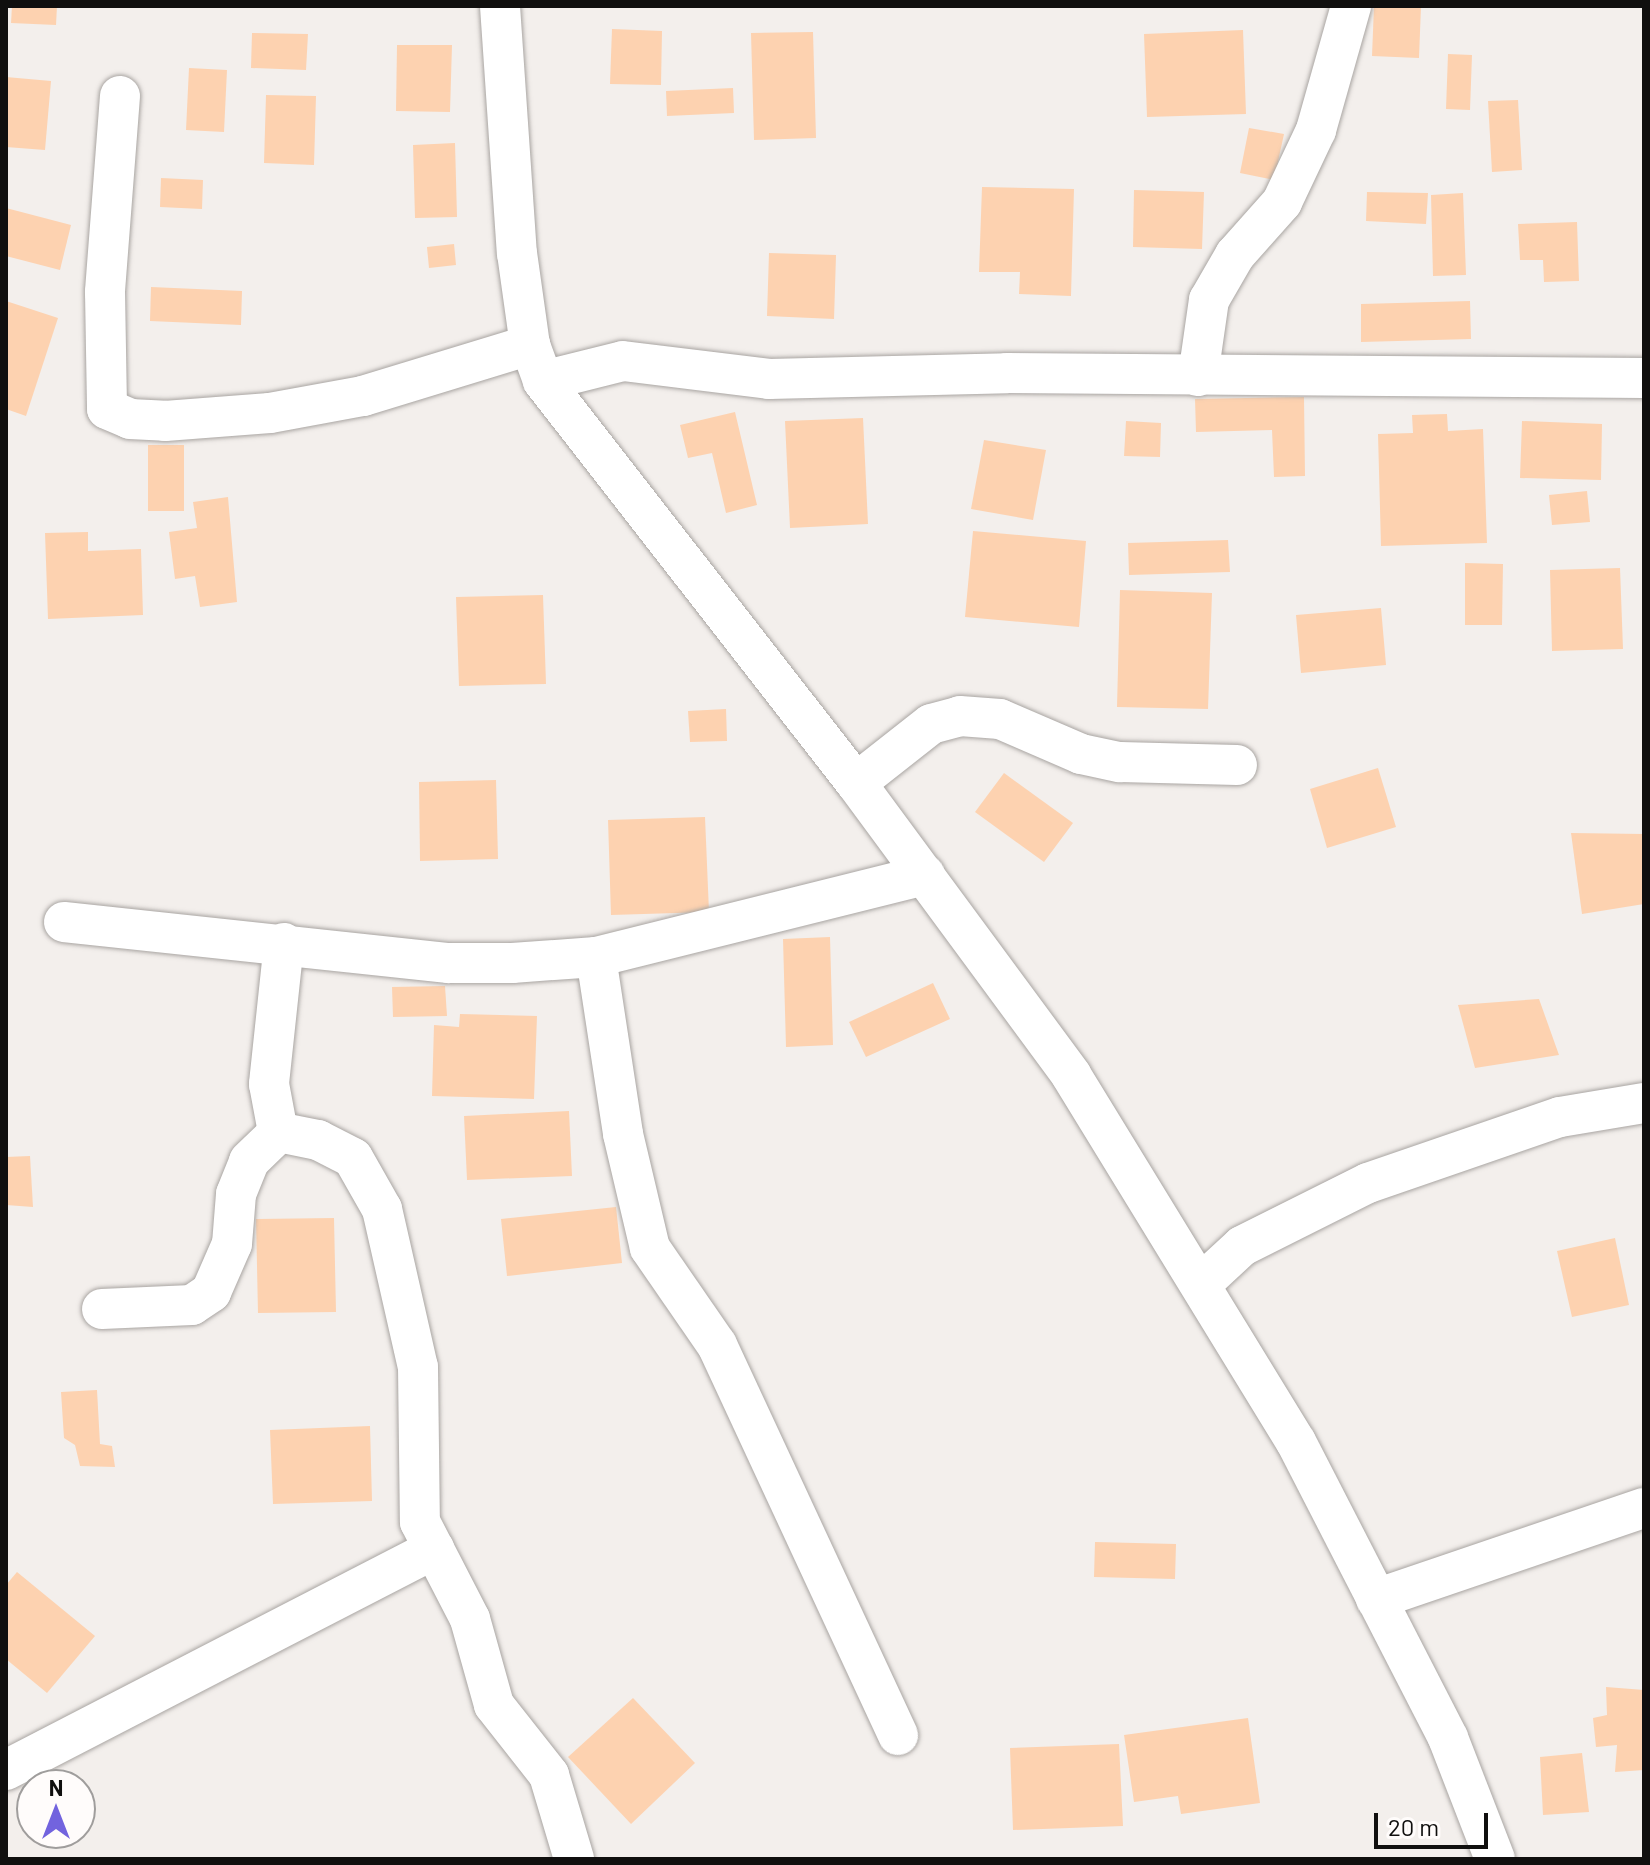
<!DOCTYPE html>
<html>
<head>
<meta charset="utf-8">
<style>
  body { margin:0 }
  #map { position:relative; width:1650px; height:1865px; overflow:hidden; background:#f3efec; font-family:Barlow,sans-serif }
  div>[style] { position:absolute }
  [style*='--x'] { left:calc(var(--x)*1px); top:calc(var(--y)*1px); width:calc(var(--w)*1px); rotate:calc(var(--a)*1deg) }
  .building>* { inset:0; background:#fdd2b0 }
  .roads { filter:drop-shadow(0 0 2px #a9a5a2) drop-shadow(0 0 2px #a9a5a2) }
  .minor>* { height:40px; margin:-20px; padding:0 20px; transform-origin:20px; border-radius:20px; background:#fff }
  span { translate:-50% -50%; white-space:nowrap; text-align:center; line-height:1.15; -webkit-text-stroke:8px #fffcfb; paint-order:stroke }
  .frame { position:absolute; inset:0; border:8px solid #100f0e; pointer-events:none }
  .north { position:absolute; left:16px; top:1769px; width:80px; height:80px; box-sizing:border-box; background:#fffcfb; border:2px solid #9f9d9c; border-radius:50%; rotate:0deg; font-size:22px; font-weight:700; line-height:32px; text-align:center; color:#100f0e }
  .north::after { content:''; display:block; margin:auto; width:28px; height:36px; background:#7263de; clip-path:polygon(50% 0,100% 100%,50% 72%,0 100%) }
  .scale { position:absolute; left:1374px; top:1813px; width:114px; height:36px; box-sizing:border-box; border:4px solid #100f0e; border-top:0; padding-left:10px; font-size:24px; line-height:28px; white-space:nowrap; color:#100f0e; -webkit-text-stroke:6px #fffcfb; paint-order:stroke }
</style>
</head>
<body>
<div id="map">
  <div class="building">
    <i style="clip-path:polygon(12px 6px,57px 6px,56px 25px,11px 23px)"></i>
    <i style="clip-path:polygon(1374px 6px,1421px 6px,1419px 58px,1372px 56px)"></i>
    <i style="clip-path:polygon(612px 29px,662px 31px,661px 85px,610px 84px)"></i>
    <i style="clip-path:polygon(1243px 30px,1246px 114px,1147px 117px,1144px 34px)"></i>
    <i style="clip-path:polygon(813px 32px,816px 138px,754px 140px,751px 33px)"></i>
    <i style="clip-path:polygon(252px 33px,308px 34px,306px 70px,251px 68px)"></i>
    <i style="clip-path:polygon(397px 45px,452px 45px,450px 112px,396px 111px)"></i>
    <i style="clip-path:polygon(1448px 54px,1472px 55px,1470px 110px,1446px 109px)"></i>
    <i style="clip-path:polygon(189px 68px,227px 70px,224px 132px,186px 130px)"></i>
    <i style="clip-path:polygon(6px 77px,51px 81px,45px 150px,6px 147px)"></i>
    <i style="clip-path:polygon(733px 88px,734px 113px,667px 116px,666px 91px)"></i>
    <i style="clip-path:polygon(266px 95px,316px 96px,314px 165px,264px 163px)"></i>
    <i style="clip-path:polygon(1518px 100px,1522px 170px,1492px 172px,1488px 101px)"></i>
    <i style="clip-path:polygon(1249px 128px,1284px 134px,1274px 180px,1240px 173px)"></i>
    <i style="clip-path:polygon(455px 143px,457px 217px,415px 218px,413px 145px)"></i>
    <i style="clip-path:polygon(161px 178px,203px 180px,202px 209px,160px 207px)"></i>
    <i style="clip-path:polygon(982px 187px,1074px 189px,1071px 296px,1019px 294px,1020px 272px,979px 272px)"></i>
    <i style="clip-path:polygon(1134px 190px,1204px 192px,1202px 249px,1133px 247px)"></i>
    <i style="clip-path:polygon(1367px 192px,1428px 193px,1426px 224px,1366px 221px)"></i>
    <i style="clip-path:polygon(1463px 193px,1466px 275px,1433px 276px,1431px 195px)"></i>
    <i style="clip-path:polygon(6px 208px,71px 225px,60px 270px,6px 256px)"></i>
    <i style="clip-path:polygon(1577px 222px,1579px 281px,1544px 282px,1543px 260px,1520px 260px,1518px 224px)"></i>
    <i style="clip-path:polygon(454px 244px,456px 265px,429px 268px,427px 247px)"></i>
    <i style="clip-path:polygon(769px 253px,836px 255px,834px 319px,767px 316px)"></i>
    <i style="clip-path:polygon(151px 287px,242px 291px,241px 325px,150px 321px)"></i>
    <i style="clip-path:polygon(6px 301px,58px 318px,26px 416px,6px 409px)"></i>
    <i style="clip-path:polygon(1470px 301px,1471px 339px,1361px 342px,1361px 304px)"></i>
    <i style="clip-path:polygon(1304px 397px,1305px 476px,1274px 477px,1272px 430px,1196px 432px,1195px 399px)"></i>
    <i style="clip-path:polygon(735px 412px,757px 505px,726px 513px,712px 453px,688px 458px,680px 425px)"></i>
    <i style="clip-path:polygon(1447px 414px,1448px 431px,1483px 429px,1487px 543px,1381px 546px,1378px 434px,1413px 433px,1412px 415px)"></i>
    <i style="clip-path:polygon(863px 418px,868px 524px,790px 528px,785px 421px)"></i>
    <i style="clip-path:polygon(1126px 421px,1161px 423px,1160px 457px,1124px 456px)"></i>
    <i style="clip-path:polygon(1522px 421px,1602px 424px,1601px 480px,1520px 478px)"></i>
    <i style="clip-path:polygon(984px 440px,1046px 450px,1033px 520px,971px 509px)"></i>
    <i style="clip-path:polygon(148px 445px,184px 445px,184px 511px,148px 511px)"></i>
    <i style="clip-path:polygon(1587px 491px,1590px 522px,1552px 525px,1549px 495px)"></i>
    <i style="clip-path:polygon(228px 497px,237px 602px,200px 607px,195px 576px,175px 579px,169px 532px,197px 528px,193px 502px)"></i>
    <i style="clip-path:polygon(973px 531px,1086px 541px,1079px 627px,965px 617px)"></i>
    <i style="clip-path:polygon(88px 532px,88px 551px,141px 549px,143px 615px,48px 619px,45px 533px)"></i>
    <i style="clip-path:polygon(1228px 540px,1230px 572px,1129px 575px,1128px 543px)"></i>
    <i style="clip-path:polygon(1465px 563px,1503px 564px,1502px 625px,1465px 625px)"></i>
    <i style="clip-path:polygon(1620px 568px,1623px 649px,1552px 651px,1550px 570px)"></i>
    <i style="clip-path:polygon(1120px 590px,1212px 593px,1208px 709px,1117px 707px)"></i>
    <i style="clip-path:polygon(543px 595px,546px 684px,459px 686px,456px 597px)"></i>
    <i style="clip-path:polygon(1381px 608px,1386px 665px,1301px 673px,1296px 615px)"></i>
    <i style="clip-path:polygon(726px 709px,727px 741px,690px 742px,688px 711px)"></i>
    <i style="clip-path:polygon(1378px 768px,1396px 827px,1327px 848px,1310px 789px)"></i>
    <i style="clip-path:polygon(1004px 773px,1073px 823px,1044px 862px,975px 812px)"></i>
    <i style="clip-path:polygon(496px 780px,498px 859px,420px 861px,419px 782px)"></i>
    <i style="clip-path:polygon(705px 817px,709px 912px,611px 915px,608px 820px)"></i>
    <i style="clip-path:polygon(1571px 833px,1644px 834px,1644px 904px,1582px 914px)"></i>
    <i style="clip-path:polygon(830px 937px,833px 1045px,786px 1047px,783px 939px)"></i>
    <i style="clip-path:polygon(933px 983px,950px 1019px,866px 1057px,849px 1022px)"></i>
    <i style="clip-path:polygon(445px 986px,447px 1016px,393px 1017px,392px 987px)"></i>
    <i style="clip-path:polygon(1539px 999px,1559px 1055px,1475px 1068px,1458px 1005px)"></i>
    <i style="clip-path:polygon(460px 1014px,537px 1016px,534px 1099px,432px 1096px,434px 1025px,459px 1027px)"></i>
    <i style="clip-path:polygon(569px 1111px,572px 1176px,467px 1180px,464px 1116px)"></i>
    <i style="clip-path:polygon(30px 1156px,33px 1207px,6px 1205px,6px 1157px)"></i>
    <i style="clip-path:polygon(616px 1207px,622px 1263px,507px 1276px,501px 1219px)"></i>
    <i style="clip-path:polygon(334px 1218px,336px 1312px,258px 1313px,256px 1219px)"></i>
    <i style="clip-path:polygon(1615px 1238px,1629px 1305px,1572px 1317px,1557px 1251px)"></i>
    <i style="clip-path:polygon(97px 1390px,100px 1444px,112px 1446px,115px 1467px,80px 1466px,75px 1445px,64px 1438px,61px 1392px)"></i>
    <i style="clip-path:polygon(370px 1426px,372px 1501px,273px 1504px,270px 1430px)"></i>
    <i style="clip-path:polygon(1095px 1542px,1176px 1544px,1175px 1579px,1094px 1577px)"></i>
    <i style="clip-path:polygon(17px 1572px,95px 1636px,47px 1693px,6px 1659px,6px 1585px)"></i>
    <i style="clip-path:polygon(1606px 1687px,1644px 1690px,1644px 1770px,1615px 1772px,1617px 1745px,1596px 1747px,1593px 1718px,1607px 1715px)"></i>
    <i style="clip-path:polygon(633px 1698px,695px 1763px,631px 1824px,568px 1757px)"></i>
    <i style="clip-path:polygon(1248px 1718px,1260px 1803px,1181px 1814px,1178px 1796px,1134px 1802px,1124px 1735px)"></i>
    <i style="clip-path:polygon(1119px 1744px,1123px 1826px,1013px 1830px,1010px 1748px)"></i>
    <i style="clip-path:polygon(1582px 1753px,1589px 1812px,1543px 1815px,1540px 1757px)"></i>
  </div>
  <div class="roads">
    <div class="minor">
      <i style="--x:500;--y:6;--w:248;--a:86.1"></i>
      <i style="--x:517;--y:253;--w:93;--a:82"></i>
      <i style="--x:530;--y:345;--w:38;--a:70"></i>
      <i style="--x:543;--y:381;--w:509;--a:52.1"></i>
      <i style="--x:856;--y:783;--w:363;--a:53.6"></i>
      <i style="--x:1071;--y:1075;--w:430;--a:58.5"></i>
      <i style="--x:1296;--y:1442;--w:333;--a:62.8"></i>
      <i style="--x:1448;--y:1738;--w:130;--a:68.8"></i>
      <i style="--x:120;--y:96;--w:197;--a:94.4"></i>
      <i style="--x:105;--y:292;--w:117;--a:89"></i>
      <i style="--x:107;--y:409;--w:25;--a:23"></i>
      <i style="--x:130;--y:419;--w:35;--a:3"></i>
      <i style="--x:165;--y:421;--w:105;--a:-4.4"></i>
      <i style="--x:270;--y:413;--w:95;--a:-10.4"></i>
      <i style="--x:363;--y:396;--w:175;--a:-17"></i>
      <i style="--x:1198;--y:376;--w:77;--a:-81.8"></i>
      <i style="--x:1209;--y:300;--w:52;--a:-60"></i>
      <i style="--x:1235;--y:255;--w:71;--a:-48.4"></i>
      <i style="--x:1282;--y:202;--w:80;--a:-64.7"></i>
      <i style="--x:1316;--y:130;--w:129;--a:-74.2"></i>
      <i style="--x:543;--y:381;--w:82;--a:-14"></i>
      <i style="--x:623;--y:361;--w:147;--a:7"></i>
      <i style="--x:769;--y:379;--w:238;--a:-1.4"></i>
      <i style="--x:1007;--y:373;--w:637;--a:0.45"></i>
      <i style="--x:856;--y:783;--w:95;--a:-38.2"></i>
      <i style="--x:931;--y:724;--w:30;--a:-15"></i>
      <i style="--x:960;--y:716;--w:40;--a:4.3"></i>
      <i style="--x:1000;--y:719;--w:88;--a:23.4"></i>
      <i style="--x:1081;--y:754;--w:40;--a:12"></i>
      <i style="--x:1120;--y:762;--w:117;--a:1.5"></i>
      <i style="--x:64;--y:922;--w:387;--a:6.1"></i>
      <i style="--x:449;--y:963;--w:63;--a:0"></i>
      <i style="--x:512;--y:963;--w:84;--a:-4.1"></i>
      <i style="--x:596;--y:957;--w:339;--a:-14"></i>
      <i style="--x:284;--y:943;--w:142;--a:96.1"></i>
      <i style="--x:269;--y:1084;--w:49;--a:79.4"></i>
      <i style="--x:278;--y:1132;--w:41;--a:11.3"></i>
      <i style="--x:318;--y:1140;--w:39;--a:27"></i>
      <i style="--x:353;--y:1158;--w:59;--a:60.4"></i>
      <i style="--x:382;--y:1209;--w:162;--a:77.2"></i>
      <i style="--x:418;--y:1367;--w:155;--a:89.3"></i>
      <i style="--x:420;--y:1522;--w:109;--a:62.7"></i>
      <i style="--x:470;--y:1619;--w:89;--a:74.4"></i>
      <i style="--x:494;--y:1705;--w:89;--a:51.8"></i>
      <i style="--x:549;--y:1775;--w:88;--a:73.4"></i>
      <i style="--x:596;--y:957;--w:179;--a:81.3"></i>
      <i style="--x:623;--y:1134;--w:117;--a:76.7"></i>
      <i style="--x:650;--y:1248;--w:118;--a:55.4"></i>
      <i style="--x:717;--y:1345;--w:430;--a:65.1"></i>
      <i style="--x:1202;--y:1283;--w:54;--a:-42.8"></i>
      <i style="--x:1242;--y:1246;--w:141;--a:-26.6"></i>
      <i style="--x:1368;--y:1183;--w:203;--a:-19"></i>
      <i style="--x:1560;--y:1117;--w:85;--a:-9.5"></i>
      <i style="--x:102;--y:1309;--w:90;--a:-2.5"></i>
      <i style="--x:192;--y:1305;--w:23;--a:-34"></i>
      <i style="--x:211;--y:1292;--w:52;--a:-66.4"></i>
      <i style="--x:232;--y:1244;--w:50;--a:-85.4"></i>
      <i style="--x:236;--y:1194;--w:35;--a:-68"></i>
      <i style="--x:249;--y:1161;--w:42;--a:-44"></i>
      <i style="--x:1376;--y:1599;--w:283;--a:-18.8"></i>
      <i style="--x:6;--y:1770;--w:482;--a:-27.3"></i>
    </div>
  </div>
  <div class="frame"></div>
  <div class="north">N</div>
  <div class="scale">20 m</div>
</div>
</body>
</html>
